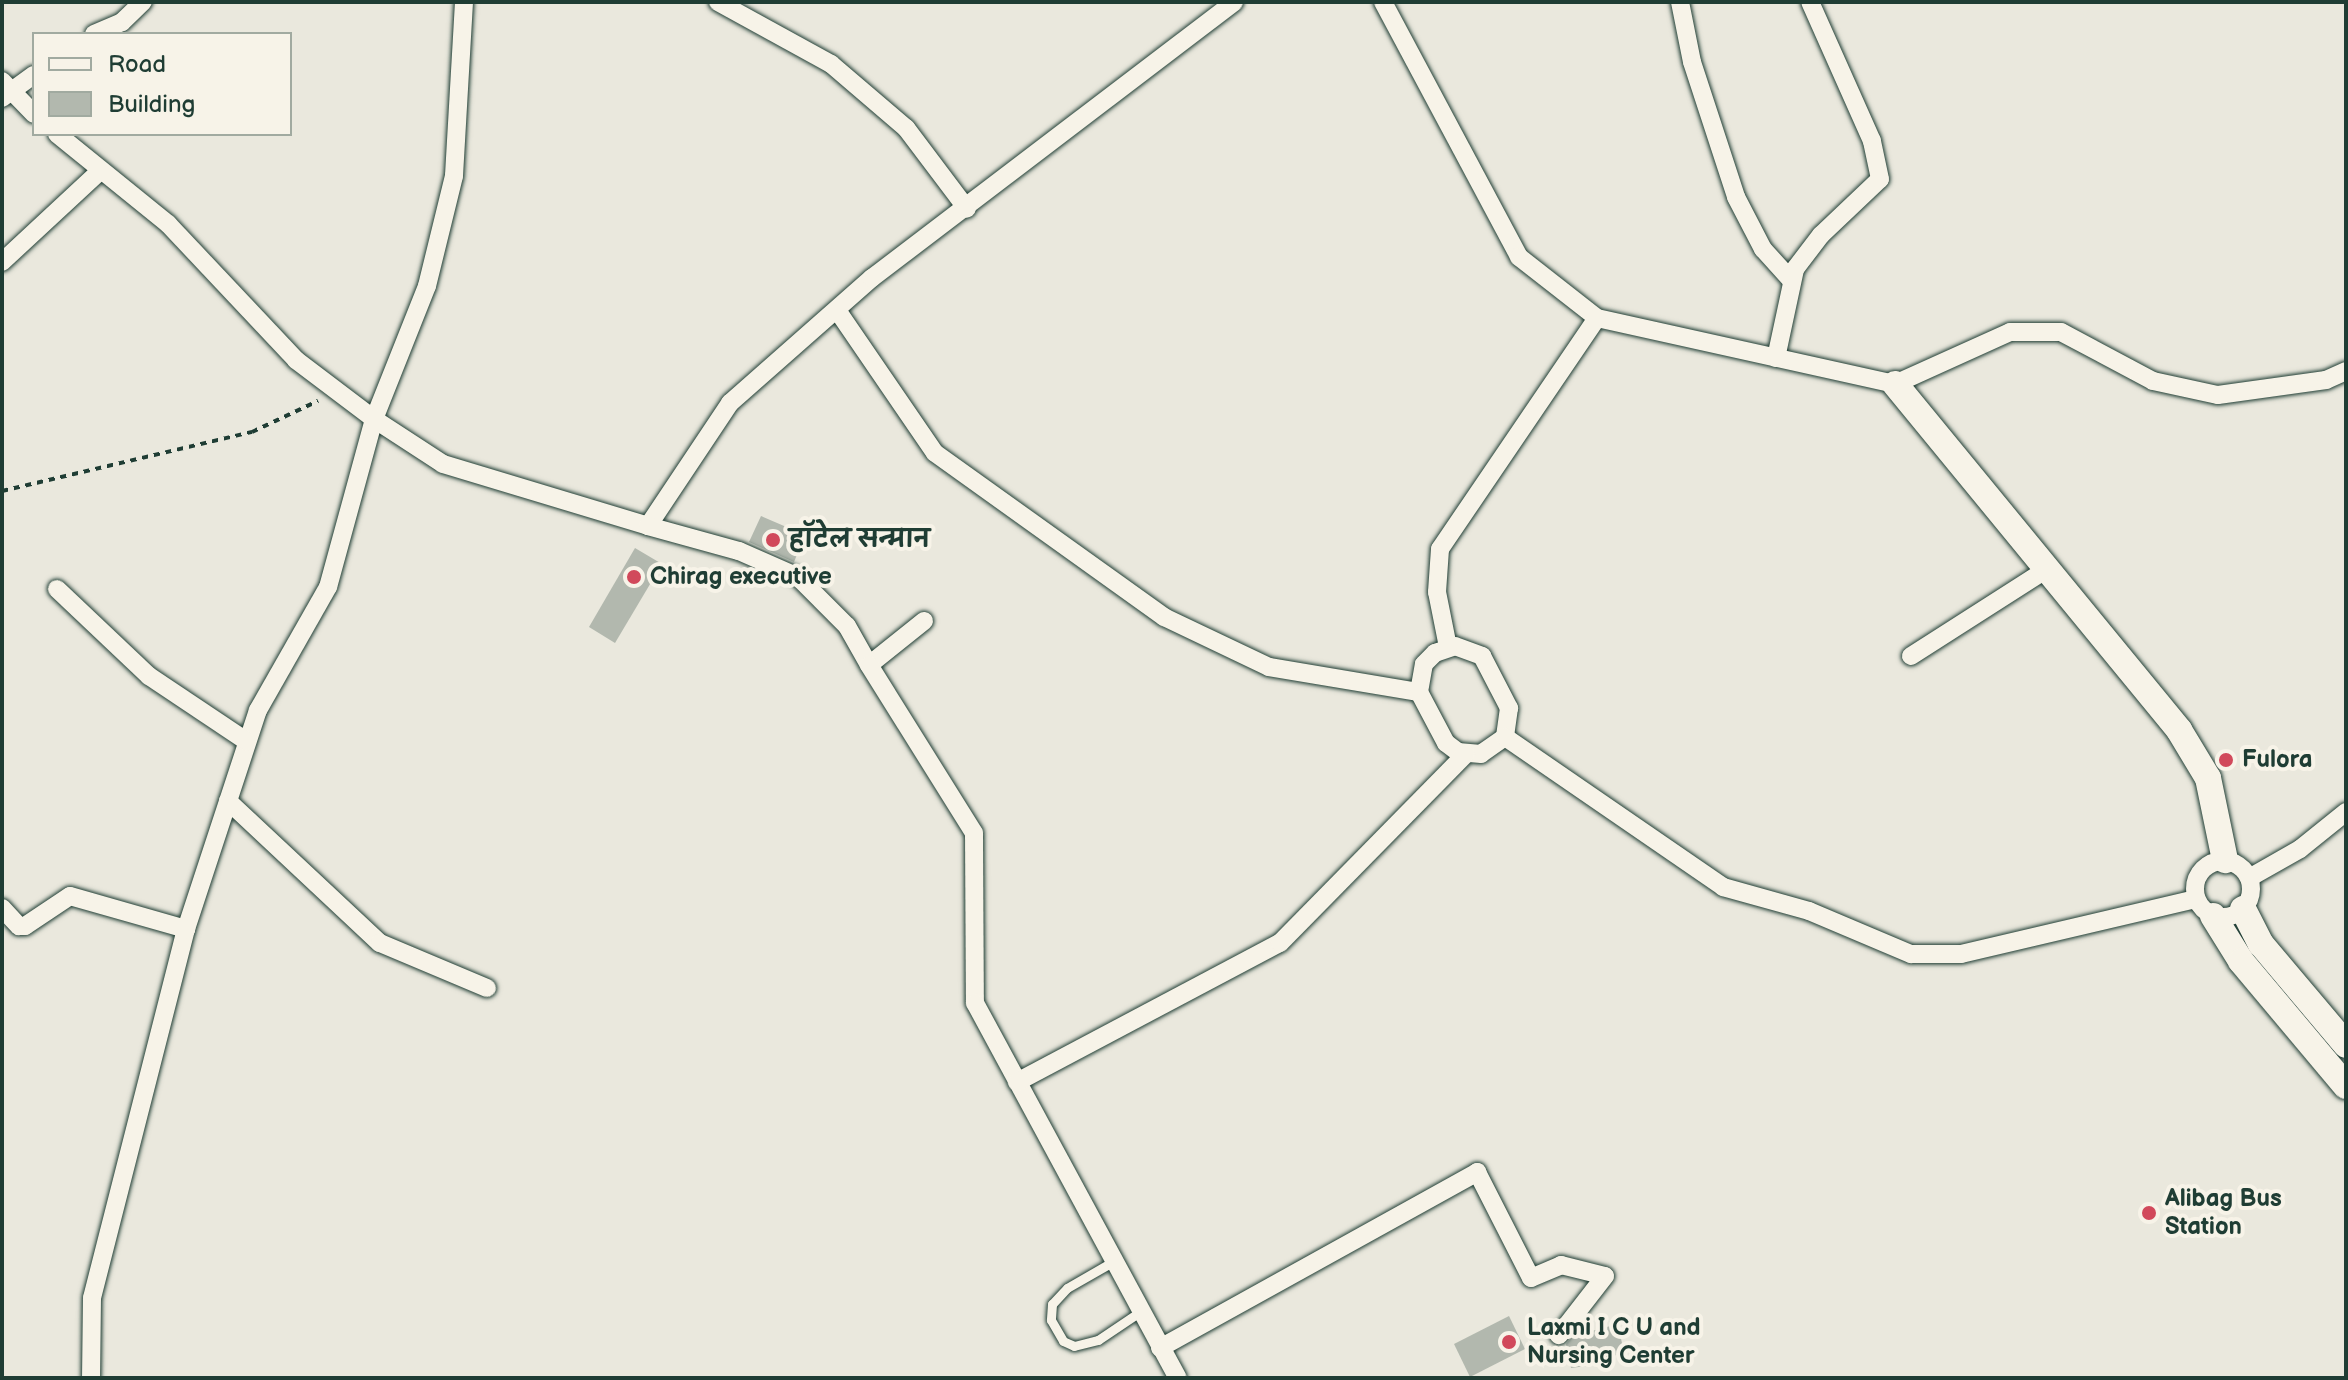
<!DOCTYPE html>
<html>
<head>
<meta charset="utf-8">
<style>
  body { margin:0 }
  #map { position:relative; width:2348px; height:1380px; overflow:hidden; background:#eae8dd; font-family:"Balsamiq Sans","Playpen Sans Deva",sans-serif }
  div>[style] { position:absolute }
  [style*='--x'] { left:calc(var(--x)*1px); top:calc(var(--y)*1px); width:calc(var(--w)*1px); rotate:calc(var(--a)*1deg) }
  .building>* { inset:0; background:#b2b8ae }
  .path>* { height:4px; margin-top:-2px; transform-origin:0; background:repeating-linear-gradient(90deg,#1f3d34 0 6px,transparent 0 12px) }
  .roads { filter:drop-shadow(0 0 2px #1f3d34) drop-shadow(0 0 2px #1f3d34) }
  .lane>* { height:9px; margin:-4.5px; padding:0 4.5px; transform-origin:4.5px; border-radius:4.5px; background:#f7f3e8 }
  .street>* { height:18px; margin:-9px; padding:0 9px; transform-origin:9px; border-radius:9px; background:#f7f3e8 }
  .street>.ring { margin:-9px; padding:0; box-sizing:content-box; background:none; border:18px solid #f7f3e8; border-radius:50% }
  .secondary>* { height:26px; margin:-13px; padding:0 13px; transform-origin:13px; border-radius:13px; background:#f7f3e8 }
  .dots>* { width:22px; height:22px; translate:-50% -50%; box-sizing:border-box; border:4px solid #f7f3e8; border-radius:50% }
  span { translate:-50% -50%; white-space:nowrap; text-align:center; line-height:1.15; -webkit-text-stroke:8px #f7f3e8; paint-order:stroke }
  .poi-label { font-size:24px; color:#1f3d34; font-weight:700 }
  .left { translate:0 -50%; text-align:left }
  .frame { position:absolute; inset:0; border:4px solid #1f3d34; pointer-events:none }
  .legend { position:absolute; left:32px; top:32px; width:260px; height:104px; box-sizing:border-box; background:#f7f3e8; border:2px solid #a1aaa0; margin:0; padding:10px 14px; list-style:none; font-size:24px; color:#1f3d34 }
  .legend li { display:flex; align-items:center; gap:16px; height:40px }
  .legend b { width:40px; border:2px solid #a1aaa0 }
</style>
</head>
<body>
<div id="map">
  <div class="building">
    <i style="clip-path:polygon(761px 516px,805px 535px,794px 562px,749px 542px)"></i>
    <i style="clip-path:polygon(635px 548px,662px 564px,615px 643px,589px 627px)"></i>
    <i style="clip-path:polygon(1509px 1316px,1525px 1349px,1470px 1377px,1454px 1344px)"></i>
    <i style="clip-path:polygon(1618px 1324px,1624px 1353px,1609px 1357px,1610px 1363px,1571px 1368px,1566px 1344px,1573px 1336px)"></i>
  </div>
  <div class="path">
    <i style="--x:2;--y:491;--w:257;--a:-13.3"></i>
    <i style="--x:252;--y:432;--w:73;--a:-25.2"></i>
  </div>
  <div class="roads">
    <div class="lane">
      <i style="--x:1114;--y:1261;--w:54;--a:150.1"></i>
      <i style="--x:1067;--y:1288;--w:22;--a:133"></i>
      <i style="--x:1052;--y:1304;--w:16;--a:94"></i>
      <i style="--x:1051;--y:1320;--w:24;--a:60"></i>
      <i style="--x:1063;--y:1341;--w:12;--a:24"></i>
      <i style="--x:1074;--y:1346;--w:25;--a:-14"></i>
      <i style="--x:1098;--y:1340;--w:52;--a:-34"></i>
    </div>
    <div class="street">
      <i style="--x:464;--y:2;--w:174;--a:93.3"></i>
      <i style="--x:454;--y:176;--w:113;--a:103.8"></i>
      <i style="--x:427;--y:286;--w:143;--a:111.7"></i>
      <i style="--x:374;--y:419;--w:82;--a:33.1"></i>
      <i style="--x:443;--y:464;--w:214;--a:16.8"></i>
      <i style="--x:648;--y:526;--w:148;--a:-56.3"></i>
      <i style="--x:730;--y:403;--w:189;--a:-41.4"></i>
      <i style="--x:872;--y:278;--w:455;--a:-37.3"></i>
      <i style="--x:718;--y:2;--w:129;--a:28.8"></i>
      <i style="--x:831;--y:64;--w:99;--a:40.5"></i>
      <i style="--x:906;--y:128;--w:101;--a:53"></i>
      <i style="--x:1383;--y:2;--w:289;--a:61.9"></i>
      <i style="--x:1519;--y:257;--w:99;--a:38"></i>
      <i style="--x:1597;--y:318;--w:305;--a:12.5"></i>
      <i style="--x:1895;--y:384;--w:126;--a:-24.3"></i>
      <i style="--x:2010;--y:332;--w:51;--a:0"></i>
      <i style="--x:2061;--y:332;--w:104;--a:28"></i>
      <i style="--x:2153;--y:381;--w:66;--a:12.2"></i>
      <i style="--x:2218;--y:395;--w:109;--a:-7.9"></i>
      <i style="--x:2326;--y:380;--w:22;--a:-24"></i>
      <i style="--x:1680;--y:2;--w:61;--a:78.7"></i>
      <i style="--x:1692;--y:62;--w:142;--a:71.9"></i>
      <i style="--x:1736;--y:197;--w:59;--a:62.6"></i>
      <i style="--x:1763;--y:249;--w:43;--a:47.8"></i>
      <i style="--x:94;--y:34;--w:30;--a:-23"></i>
      <i style="--x:122;--y:22;--w:29;--a:-44"></i>
      <i style="--x:2;--y:81;--w:46;--a:45.9"></i>
      <i style="--x:2;--y:98;--w:39;--a:-36"></i>
      <i style="--x:57;--y:134;--w:143;--a:39"></i>
      <i style="--x:168;--y:224;--w:187;--a:46.7"></i>
      <i style="--x:296;--y:360;--w:98;--a:37.1"></i>
      <i style="--x:374;--y:419;--w:174;--a:105.3"></i>
      <i style="--x:328;--y:587;--w:142;--a:119.6"></i>
      <i style="--x:258;--y:710;--w:231;--a:108.2"></i>
      <i style="--x:186;--y:929;--w:381;--a:104.3"></i>
      <i style="--x:92;--y:1298;--w:80;--a:90.7"></i>
      <i style="--x:2;--y:262;--w:134;--a:-42.9"></i>
      <i style="--x:837;--y:310;--w:173;--a:55.6"></i>
      <i style="--x:935;--y:453;--w:282;--a:35.6"></i>
      <i style="--x:1164;--y:617;--w:116;--a:25.5"></i>
      <i style="--x:1269;--y:667;--w:152;--a:9.5"></i>
      <i style="--x:1776;--y:358;--w:91;--a:-77.9"></i>
      <i style="--x:1795;--y:269;--w:43;--a:-52.6"></i>
      <i style="--x:1821;--y:235;--w:81;--a:-43.5"></i>
      <i style="--x:1880;--y:179;--w:39;--a:-102"></i>
      <i style="--x:1872;--y:141;--w:152;--a:-114"></i>
      <i style="--x:648;--y:526;--w:94;--a:15.4"></i>
      <i style="--x:739;--y:551;--w:64;--a:23.8"></i>
      <i style="--x:798;--y:577;--w:69;--a:45"></i>
      <i style="--x:847;--y:626;--w:45;--a:60.6"></i>
      <i style="--x:57;--y:589;--w:127;--a:43.4"></i>
      <i style="--x:149;--y:676;--w:117;--a:33.8"></i>
      <i style="--x:924;--y:621;--w:70;--a:141.3"></i>
      <i style="--x:869;--y:665;--w:198;--a:58"></i>
      <i style="--x:974;--y:833;--w:170;--a:89.7"></i>
      <i style="--x:975;--y:1003;--w:426;--a:61.6"></i>
      <i style="--x:1455;--y:646;--w:29;--a:20"></i>
      <i style="--x:1482;--y:656;--w:59;--a:62.6"></i>
      <i style="--x:1509;--y:708;--w:29;--a:98"></i>
      <i style="--x:1505;--y:737;--w:29;--a:145"></i>
      <i style="--x:1481;--y:754;--w:23;--a:-175"></i>
      <i style="--x:1458;--y:752;--w:15;--a:-143"></i>
      <i style="--x:1446;--y:743;--w:58;--a:-117.9"></i>
      <i style="--x:1419;--y:692;--w:28;--a:-80"></i>
      <i style="--x:1424;--y:664;--w:16;--a:-45"></i>
      <i style="--x:1435;--y:653;--w:21;--a:-19"></i>
      <i style="--x:1448;--y:647;--w:56;--a:-101.3"></i>
      <i style="--x:1437;--y:592;--w:43;--a:-86"></i>
      <i style="--x:1440;--y:549;--w:279;--a:-55.8"></i>
      <i style="--x:1911;--y:656;--w:161;--a:-32.6"></i>
      <i style="--x:1505;--y:737;--w:265;--a:34.5"></i>
      <i style="--x:1723;--y:887;--w:89;--a:15.6"></i>
      <i style="--x:1809;--y:911;--w:111;--a:22.9"></i>
      <i style="--x:1911;--y:954;--w:50;--a:0"></i>
      <i style="--x:1961;--y:954;--w:241;--a:-13.2"></i>
      <i style="--x:228;--y:801;--w:208;--a:43.1"></i>
      <i style="--x:380;--y:943;--w:116;--a:22.8"></i>
      <i class="ring" style="left:2195px;top:861px;width:38px;height:38px"></i>
      <i style="--x:2249;--y:878;--w:59;--a:-29.6"></i>
      <i style="--x:2300;--y:849;--w:59;--a:-38.8"></i>
      <i style="--x:2;--y:908;--w:25;--a:47"></i>
      <i style="--x:19;--y:926;--w:6;--a:0"></i>
      <i style="--x:25;--y:926;--w:54;--a:-33.7"></i>
      <i style="--x:70;--y:896;--w:121;--a:15.9"></i>
      <i style="--x:1017;--y:1082;--w:297;--a:-27.9"></i>
      <i style="--x:1280;--y:943;--w:265;--a:-45.5"></i>
      <i style="--x:1160;--y:1348;--w:363;--a:-29"></i>
      <i style="--x:1477;--y:1172;--w:119;--a:63"></i>
      <i style="--x:1531;--y:1278;--w:33;--a:-23"></i>
      <i style="--x:1561;--y:1265;--w:45;--a:14"></i>
      <i style="--x:1605;--y:1276;--w:75;--a:127.9"></i>
    </div>
    <div class="secondary">
      <i style="--x:1895;--y:384;--w:448;--a:50.6"></i>
      <i style="--x:2179;--y:730;--w:56;--a:58.9"></i>
      <i style="--x:2208;--y:778;--w:84;--a:78.3"></i>
      <i style="--x:2243;--y:909;--w:39;--a:63"></i>
      <i style="--x:2261;--y:944;--w:132;--a:49.9"></i>
      <i style="--x:2213;--y:916;--w:53;--a:58.1"></i>
      <i style="--x:2241;--y:961;--w:163;--a:50"></i>
    </div>
  </div>
  <div class="dots">
    <i style="left:773px;top:540px;background:#d1495b"></i>
    <i style="left:634px;top:577px;background:#d1495b"></i>
    <i style="left:2226px;top:760px;background:#d1495b"></i>
    <i style="left:2149px;top:1213px;background:#d1495b"></i>
    <i style="left:1509px;top:1342px;background:#d1495b"></i>
  </div>
  <div class="poi-label">
    <span class="left" style="left:789px;top:540px">हॉटेल सन्मान</span>
    <span class="left" style="left:650px;top:577px">Chirag executive</span>
    <span class="left" style="left:2242px;top:760px">Fulora</span>
    <span class="left" style="left:2165px;top:1213px">Alibag Bus<br>Station</span>
    <span class="left" style="left:1527px;top:1342px">Laxmi I C U and<br>Nursing Center</span>
  </div>
  <div class="frame"></div>
  <ul class="legend">
  <li><b style="height:10px;background:#f7f3e8"></b>Road</li>
  <li><b style="height:22px;background:#b2b8ae"></b>Building</li>
  </ul>
</div>
</body>
</html>
